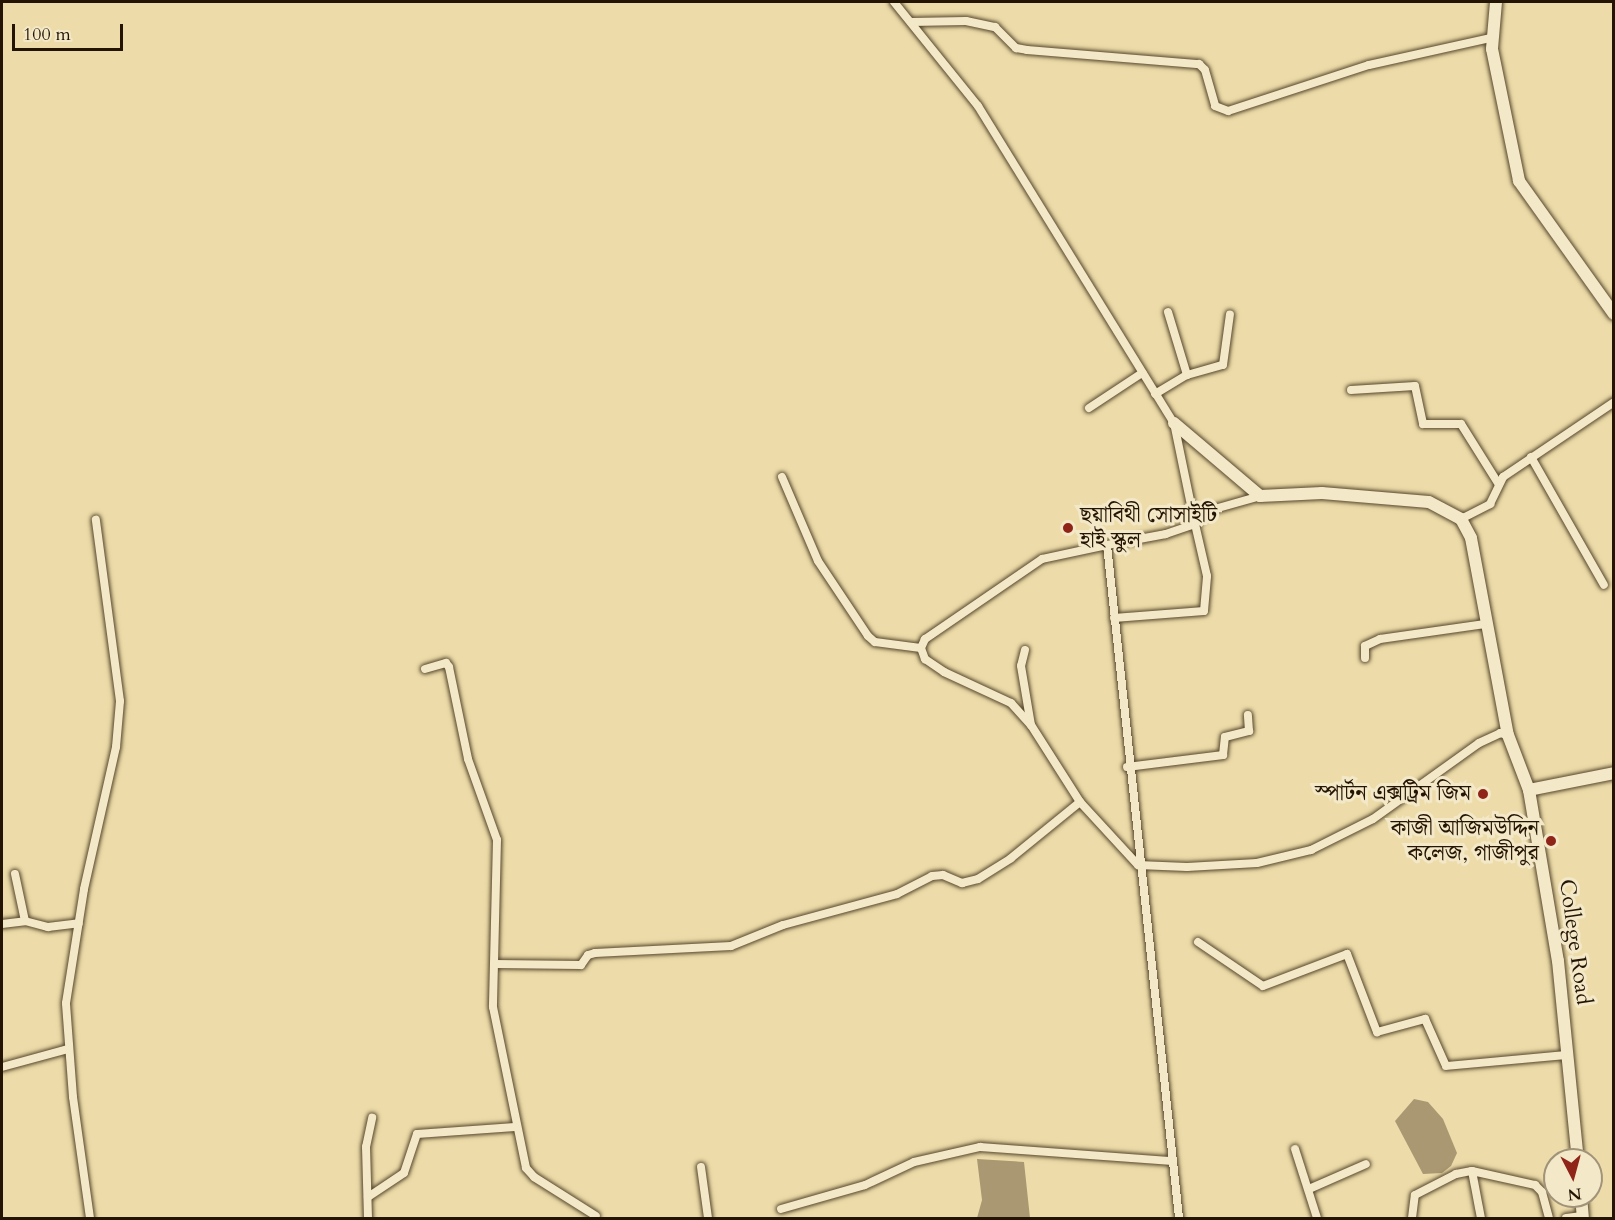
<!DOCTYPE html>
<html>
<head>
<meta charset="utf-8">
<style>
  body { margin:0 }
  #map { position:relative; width:1615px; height:1220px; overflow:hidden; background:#eddca9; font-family:Cardo,"Noto Serif Bengali",serif }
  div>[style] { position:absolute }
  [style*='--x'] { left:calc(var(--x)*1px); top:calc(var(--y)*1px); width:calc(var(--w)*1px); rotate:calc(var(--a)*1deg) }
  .water>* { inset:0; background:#a99871 }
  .roads { filter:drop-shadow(0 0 2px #56462c) drop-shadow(0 0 2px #56462c) }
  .street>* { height:8px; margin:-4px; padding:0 4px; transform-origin:4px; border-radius:4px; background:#f3e8c7 }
  .secondary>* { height:12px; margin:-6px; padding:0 6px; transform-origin:6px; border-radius:6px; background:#f3e8c7 }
  .dots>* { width:16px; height:16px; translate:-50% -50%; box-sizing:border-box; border:3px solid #f3e8c7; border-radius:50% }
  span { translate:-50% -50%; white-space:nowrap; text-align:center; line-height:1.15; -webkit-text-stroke:6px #f3e8c7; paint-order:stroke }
  .poi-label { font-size:22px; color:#241403 }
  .left { translate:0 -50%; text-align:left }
  .right { translate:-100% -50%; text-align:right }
  .street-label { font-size:22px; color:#241403 }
  .frame { position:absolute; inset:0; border:3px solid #241403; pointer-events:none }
  .north { position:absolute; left:1543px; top:1148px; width:60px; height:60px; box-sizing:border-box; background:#f3e8c7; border:2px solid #a09379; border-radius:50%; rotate:174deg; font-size:16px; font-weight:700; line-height:24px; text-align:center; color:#241403 }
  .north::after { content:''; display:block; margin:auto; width:21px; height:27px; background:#8f2418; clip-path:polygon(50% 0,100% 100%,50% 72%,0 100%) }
  .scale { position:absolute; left:12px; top:24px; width:111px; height:27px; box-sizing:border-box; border:3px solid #241403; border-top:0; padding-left:8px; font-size:18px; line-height:21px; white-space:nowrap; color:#241403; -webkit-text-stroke:4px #f3e8c7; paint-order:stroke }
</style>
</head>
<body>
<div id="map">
  <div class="water">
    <i style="clip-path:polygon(1414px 1099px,1428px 1102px,1443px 1119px,1457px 1153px,1451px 1166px,1442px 1173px,1423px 1174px,1395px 1121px)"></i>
    <i style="clip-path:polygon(977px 1159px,1024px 1162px,1030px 1218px,977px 1218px,982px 1200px)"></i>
  </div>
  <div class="roads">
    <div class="street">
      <i style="--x:894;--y:2;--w:134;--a:51.1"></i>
      <i style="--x:978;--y:106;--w:373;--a:58.3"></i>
      <i style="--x:1174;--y:423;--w:103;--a:78.3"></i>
      <i style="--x:1195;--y:524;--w:31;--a:161"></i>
      <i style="--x:1166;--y:534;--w:60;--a:169.4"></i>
      <i style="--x:1107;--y:545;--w:677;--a:83.89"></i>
      <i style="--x:911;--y:22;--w:55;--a:-1"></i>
      <i style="--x:966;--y:21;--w:30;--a:12"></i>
      <i style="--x:995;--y:27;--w:30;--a:45"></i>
      <i style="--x:1016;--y:48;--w:11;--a:10"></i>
      <i style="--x:1027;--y:50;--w:173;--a:4.7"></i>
      <i style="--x:1199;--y:64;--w:8;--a:45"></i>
      <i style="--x:1205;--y:70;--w:37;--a:74"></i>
      <i style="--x:1215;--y:106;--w:14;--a:21"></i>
      <i style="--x:1228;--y:111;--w:148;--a:-18.1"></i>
      <i style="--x:1369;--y:65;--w:125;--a:-12.5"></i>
      <i style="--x:1168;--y:312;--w:66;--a:73.2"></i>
      <i style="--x:1351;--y:390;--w:64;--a:-3.6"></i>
      <i style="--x:1415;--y:386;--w:39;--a:78"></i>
      <i style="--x:1423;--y:424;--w:38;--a:0"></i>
      <i style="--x:1461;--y:424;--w:70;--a:57.9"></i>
      <i style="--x:1155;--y:394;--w:37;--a:-31"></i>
      <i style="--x:1187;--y:375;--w:37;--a:-16"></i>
      <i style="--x:1223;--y:365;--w:51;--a:-82.2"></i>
      <i style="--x:1089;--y:408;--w:64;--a:-33.4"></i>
      <i style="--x:1531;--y:457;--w:147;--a:60.3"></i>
      <i style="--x:782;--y:477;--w:91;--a:66.8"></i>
      <i style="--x:818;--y:561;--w:90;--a:56.3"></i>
      <i style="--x:868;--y:636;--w:9;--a:41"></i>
      <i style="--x:875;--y:642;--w:46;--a:7.4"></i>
      <i style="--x:1461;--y:519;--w:33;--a:-27"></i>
      <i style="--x:1490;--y:504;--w:30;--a:-64"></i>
      <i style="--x:1503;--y:477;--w:134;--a:-34"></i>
      <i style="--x:1107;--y:545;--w:66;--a:167.8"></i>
      <i style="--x:1042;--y:559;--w:142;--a:145.6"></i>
      <i style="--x:925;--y:639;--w:10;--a:114"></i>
      <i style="--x:921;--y:648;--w:12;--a:70"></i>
      <i style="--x:925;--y:659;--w:23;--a:34"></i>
      <i style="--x:944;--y:672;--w:74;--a:24.8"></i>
      <i style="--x:1011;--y:703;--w:30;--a:48"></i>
      <i style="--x:1031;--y:725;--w:91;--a:57.5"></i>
      <i style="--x:1080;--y:802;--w:86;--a:47.4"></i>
      <i style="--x:1138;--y:865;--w:49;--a:2.3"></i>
      <i style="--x:1187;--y:867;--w:70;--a:-3.3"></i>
      <i style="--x:1257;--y:863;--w:56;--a:-13.5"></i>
      <i style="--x:1311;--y:850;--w:69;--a:-26.6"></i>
      <i style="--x:1373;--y:819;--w:130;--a:-35.6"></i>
      <i style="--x:1479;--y:743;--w:23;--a:-25"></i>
      <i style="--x:1500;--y:733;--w:8;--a:14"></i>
      <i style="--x:1114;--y:618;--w:90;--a:-4.4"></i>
      <i style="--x:1204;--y:611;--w:35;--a:-85"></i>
      <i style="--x:1207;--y:576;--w:53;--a:-103"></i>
      <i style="--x:1195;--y:524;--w:21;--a:-41"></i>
      <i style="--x:1211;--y:510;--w:51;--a:-15.9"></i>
      <i style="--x:1025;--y:650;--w:16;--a:104"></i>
      <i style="--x:1021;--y:666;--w:60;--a:80.4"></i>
      <i style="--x:1365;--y:658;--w:12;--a:-90"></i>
      <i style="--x:1365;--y:646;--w:17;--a:-25"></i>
      <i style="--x:1380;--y:639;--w:106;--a:-8.1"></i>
      <i style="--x:425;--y:669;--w:22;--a:-16"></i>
      <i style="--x:446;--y:663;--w:5;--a:53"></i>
      <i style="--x:449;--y:667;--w:94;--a:78.3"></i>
      <i style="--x:468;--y:759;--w:86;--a:70.3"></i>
      <i style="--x:497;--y:840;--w:167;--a:91.4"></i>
      <i style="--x:493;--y:1007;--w:164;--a:78.4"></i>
      <i style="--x:526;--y:1168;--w:12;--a:48"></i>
      <i style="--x:534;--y:1177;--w:73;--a:32.2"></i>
      <i style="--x:1127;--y:767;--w:97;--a:-7.1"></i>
      <i style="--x:1223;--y:755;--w:18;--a:-84"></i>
      <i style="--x:1225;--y:737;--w:25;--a:-14"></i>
      <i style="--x:1249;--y:731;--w:16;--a:-94"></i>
      <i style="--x:15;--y:874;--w:48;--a:78"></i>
      <i style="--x:2;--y:924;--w:23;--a:-7"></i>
      <i style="--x:25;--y:921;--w:24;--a:15"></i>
      <i style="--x:48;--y:927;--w:31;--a:-7"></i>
      <i style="--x:1198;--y:942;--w:78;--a:34.1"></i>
      <i style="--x:1263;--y:986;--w:90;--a:-20.9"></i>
      <i style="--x:1347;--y:954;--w:84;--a:69"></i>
      <i style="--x:1377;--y:1032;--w:50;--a:-15.2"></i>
      <i style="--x:1425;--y:1019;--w:51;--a:65.9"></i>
      <i style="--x:1446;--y:1066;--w:122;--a:-5.2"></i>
      <i style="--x:495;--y:964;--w:86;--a:0.7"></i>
      <i style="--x:581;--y:965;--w:12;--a:-55"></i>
      <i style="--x:588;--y:955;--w:7;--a:-16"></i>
      <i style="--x:595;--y:953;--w:136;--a:-2.9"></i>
      <i style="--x:731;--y:946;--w:56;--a:-22"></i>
      <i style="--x:783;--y:925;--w:118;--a:-15.2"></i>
      <i style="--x:897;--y:894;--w:39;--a:-27"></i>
      <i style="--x:932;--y:876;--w:11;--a:-5"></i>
      <i style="--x:943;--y:875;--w:21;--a:23"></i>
      <i style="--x:962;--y:883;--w:16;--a:-14"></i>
      <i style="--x:978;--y:879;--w:39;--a:-32"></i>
      <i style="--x:1011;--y:858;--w:89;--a:-39.1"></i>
      <i style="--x:2;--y:1067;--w:68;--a:-15.3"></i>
      <i style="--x:1295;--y:1149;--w:72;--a:72.3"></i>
      <i style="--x:701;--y:1167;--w:51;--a:82.2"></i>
      <i style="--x:1472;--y:1171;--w:65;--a:12.5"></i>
      <i style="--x:1535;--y:1185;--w:10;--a:45"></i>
      <i style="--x:1542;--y:1192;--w:27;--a:75"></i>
      <i style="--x:1309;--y:1189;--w:62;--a:-23.7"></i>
      <i style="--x:368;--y:1197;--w:43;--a:-33.7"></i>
      <i style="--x:404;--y:1173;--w:41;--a:-71.6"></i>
      <i style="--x:417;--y:1134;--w:98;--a:-4.1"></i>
      <i style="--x:781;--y:1209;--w:87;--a:-15.9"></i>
      <i style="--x:865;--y:1185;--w:54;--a:-25.1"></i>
      <i style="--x:914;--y:1162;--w:68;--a:-12.8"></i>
      <i style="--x:980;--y:1147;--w:193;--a:4.2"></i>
      <i style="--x:90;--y:1218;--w:122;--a:-98"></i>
      <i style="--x:73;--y:1097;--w:94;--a:-94.3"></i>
      <i style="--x:66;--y:1003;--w:115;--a:-81"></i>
      <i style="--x:84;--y:889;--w:146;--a:-77.3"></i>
      <i style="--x:116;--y:747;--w:46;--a:-85"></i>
      <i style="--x:120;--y:701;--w:183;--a:-97.6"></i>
      <i style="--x:368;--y:1218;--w:71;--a:-91.6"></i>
      <i style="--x:366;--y:1147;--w:30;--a:-78"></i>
      <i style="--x:1412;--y:1218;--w:23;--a:-83"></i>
      <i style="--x:1415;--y:1195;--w:46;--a:-27.1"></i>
      <i style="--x:1456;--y:1174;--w:16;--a:-11"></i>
      <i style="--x:1472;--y:1171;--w:48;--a:79.2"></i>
      <i style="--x:1566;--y:1218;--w:16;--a:-7"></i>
    </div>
    <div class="secondary">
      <i style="--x:1496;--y:2;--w:47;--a:94.9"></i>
      <i style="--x:1492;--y:49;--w:135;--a:78.4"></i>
      <i style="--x:1519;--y:181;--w:163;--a:54.5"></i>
      <i style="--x:1174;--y:423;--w:113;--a:40.3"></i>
      <i style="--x:1260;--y:496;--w:62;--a:-2.8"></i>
      <i style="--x:1322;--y:493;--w:107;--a:4.8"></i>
      <i style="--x:1429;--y:502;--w:36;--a:28"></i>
      <i style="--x:1461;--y:519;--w:21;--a:62"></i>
      <i style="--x:1471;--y:538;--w:200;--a:79.4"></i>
      <i style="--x:1508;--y:735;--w:59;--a:69.1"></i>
      <i style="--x:1529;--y:790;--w:173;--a:80.4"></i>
      <i style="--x:1558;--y:961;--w:200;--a:84.3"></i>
      <i style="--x:1529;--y:790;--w:87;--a:-11.3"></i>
      <i style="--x:1581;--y:1196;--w:22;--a:85"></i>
    </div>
  </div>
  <div class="dots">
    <i style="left:1068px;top:528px;background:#8f2418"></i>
    <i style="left:1483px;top:794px;background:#8f2418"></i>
    <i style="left:1551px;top:841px;background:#8f2418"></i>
  </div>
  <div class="poi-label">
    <span class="left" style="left:1080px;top:528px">ছয়াবিথী সোসাইটি<br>হাই স্কুল</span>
    <span class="right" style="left:1471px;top:794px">স্পার্টন এক্সট্রিম জিম</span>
    <span class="right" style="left:1539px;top:841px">কাজী আজিমউদ্দিন<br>কলেজ, গাজীপুর</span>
  </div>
  <div class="street-label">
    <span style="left:1575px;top:942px;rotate:82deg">College Road</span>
  </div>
  <div class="frame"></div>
  <div class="north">N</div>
  <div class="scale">100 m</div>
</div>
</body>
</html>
